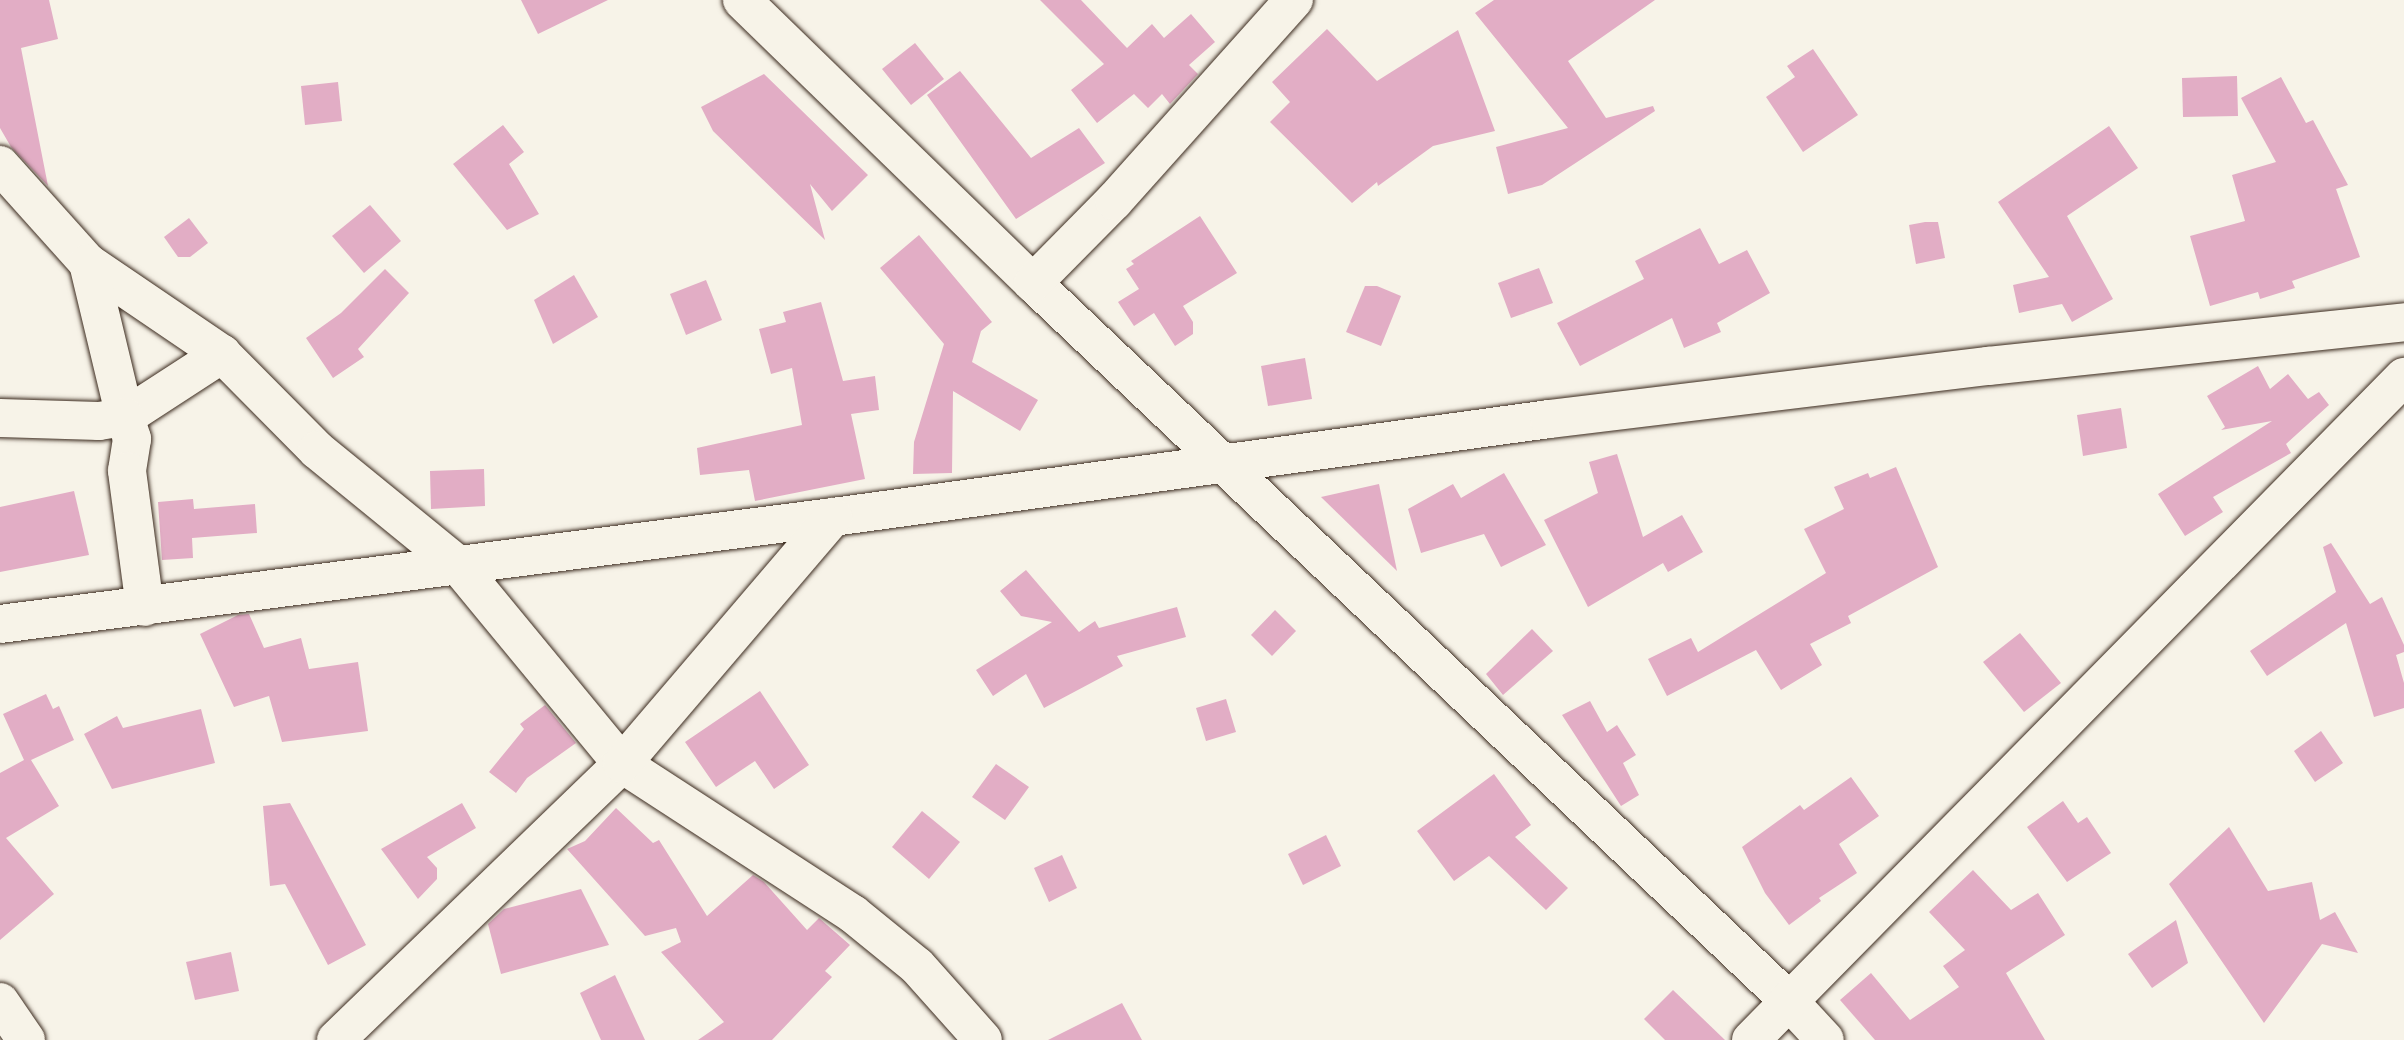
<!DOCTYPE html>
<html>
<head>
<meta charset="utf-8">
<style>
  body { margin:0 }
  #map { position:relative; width:2404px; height:1040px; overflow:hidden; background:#f7f3e8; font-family:"Architects Daughter",sans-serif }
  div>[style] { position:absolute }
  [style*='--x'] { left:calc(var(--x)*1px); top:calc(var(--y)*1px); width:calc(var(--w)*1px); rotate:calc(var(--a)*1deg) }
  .building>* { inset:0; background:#e2adc5 }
  .roads { filter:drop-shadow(0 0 2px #3b2a1e) drop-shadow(0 0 2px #3b2a1e) }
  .minor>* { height:38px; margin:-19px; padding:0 19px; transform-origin:19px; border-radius:19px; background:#f7f3e8 }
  span { translate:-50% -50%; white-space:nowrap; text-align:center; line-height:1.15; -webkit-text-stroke:7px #f7f3e8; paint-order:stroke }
</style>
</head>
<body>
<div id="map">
  <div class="building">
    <i style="clip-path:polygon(0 0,49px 0,58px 39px,21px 48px,48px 186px,11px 147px,0 128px)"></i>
    <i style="clip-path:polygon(521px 0,608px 0,538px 34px)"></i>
    <i style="clip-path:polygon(1040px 0,1081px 0,1127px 48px,1152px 24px,1164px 38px,1191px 14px,1215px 42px,1189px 65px,1198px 74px,1170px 104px,1162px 94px,1148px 108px,1134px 94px,1097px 123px,1071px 90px,1104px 64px)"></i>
    <i style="clip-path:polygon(1494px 0,1655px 0,1568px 61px,1606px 118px,1653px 106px,1655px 111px,1542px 185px,1508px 194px,1496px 147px,1568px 128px,1475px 13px)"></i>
    <i style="clip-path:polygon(1327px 29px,1377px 81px,1458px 30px,1495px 131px,1433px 146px,1378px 186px,1377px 182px,1352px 203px,1270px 122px,1290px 102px,1272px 82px)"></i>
    <i style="clip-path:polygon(915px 43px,944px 79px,911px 105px,882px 69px)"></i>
    <i style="clip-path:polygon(1813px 49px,1858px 115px,1803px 152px,1766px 97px,1795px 77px,1787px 66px)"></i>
    <i style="clip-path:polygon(960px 71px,1031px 158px,1079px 128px,1105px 163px,1016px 219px,927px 95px)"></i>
    <i style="clip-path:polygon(764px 74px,868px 175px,832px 211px,810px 184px,825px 240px,713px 131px,701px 107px)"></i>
    <i style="clip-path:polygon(2237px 76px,2238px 116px,2183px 117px,2182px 78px)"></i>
    <i style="clip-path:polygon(2281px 77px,2306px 123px,2313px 120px,2348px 185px,2336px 189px,2360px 257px,2292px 281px,2295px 288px,2260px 299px,2258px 292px,2210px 306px,2190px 236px,2245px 221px,2232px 175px,2276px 162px,2241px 98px)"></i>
    <i style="clip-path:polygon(338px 82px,342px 121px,305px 125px,301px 86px)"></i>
    <i style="clip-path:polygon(503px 125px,524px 152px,509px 164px,539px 214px,507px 230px,453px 164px)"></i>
    <i style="clip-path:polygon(2109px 126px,2138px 168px,2067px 216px,2113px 299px,2072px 322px,2062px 304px,2019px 313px,2013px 285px,2049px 277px,1998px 202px)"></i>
    <i style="clip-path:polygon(370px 205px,401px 241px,364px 273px,332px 236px)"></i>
    <i style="clip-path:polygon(1200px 216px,1237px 273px,1183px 306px,1193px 322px,1193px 334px,1175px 346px,1154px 313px,1134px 326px,1118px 302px,1139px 289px,1126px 269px,1134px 264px,1131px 261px)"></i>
    <i style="clip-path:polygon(189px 218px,208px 243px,190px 257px,178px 257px,164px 237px)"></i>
    <i style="clip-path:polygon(1925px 222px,1938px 222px,1945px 258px,1916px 264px,1909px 225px)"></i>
    <i style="clip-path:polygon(1700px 228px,1719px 264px,1747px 250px,1770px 293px,1717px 323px,1721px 332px,1684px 348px,1672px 318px,1580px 366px,1557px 323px,1644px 279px,1635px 261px)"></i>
    <i style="clip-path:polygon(919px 235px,992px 322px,981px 331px,972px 362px,1038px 400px,1020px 431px,953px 391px,952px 473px,913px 474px,914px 442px,944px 344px,880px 268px)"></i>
    <i style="clip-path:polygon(1539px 268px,1553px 303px,1511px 318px,1498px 283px)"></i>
    <i style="clip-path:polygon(385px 269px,409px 293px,358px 349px,364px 357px,333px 378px,306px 338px,341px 313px)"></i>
    <i style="clip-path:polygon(574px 275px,598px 317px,553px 344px,534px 300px)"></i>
    <i style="clip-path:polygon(706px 280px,722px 320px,686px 335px,670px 294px)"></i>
    <i style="clip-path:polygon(1365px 286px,1377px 286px,1401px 296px,1381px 346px,1346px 332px)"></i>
    <i style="clip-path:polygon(821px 302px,843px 381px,875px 376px,879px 410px,851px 414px,865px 479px,755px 501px,749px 470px,700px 475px,697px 448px,802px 425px,792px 368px,771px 374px,759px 329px,786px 322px,783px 312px)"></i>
    <i style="clip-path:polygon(1305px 358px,1312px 399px,1268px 406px,1261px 366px)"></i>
    <i style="clip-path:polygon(2258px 366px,2270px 389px,2288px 374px,2308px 399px,2319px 392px,2329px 405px,2286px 444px,2291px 453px,2213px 497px,2223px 512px,2185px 536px,2158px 494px,2272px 421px,2221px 430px,2225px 427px,2207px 396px)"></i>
    <i style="clip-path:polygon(2121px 408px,2127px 448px,2083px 456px,2077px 415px)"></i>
    <i style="clip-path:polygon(1617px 454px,1643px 537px,1682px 515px,1703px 552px,1668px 572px,1663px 563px,1588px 607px,1544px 520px,1598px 493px,1589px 462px)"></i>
    <i style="clip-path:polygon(1896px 467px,1938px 567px,1848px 616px,1851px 623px,1810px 644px,1822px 665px,1781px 690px,1756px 650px,1667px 696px,1648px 659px,1691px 638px,1698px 652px,1826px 573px,1804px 529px,1844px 509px,1834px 487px,1868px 473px,1870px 478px)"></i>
    <i style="clip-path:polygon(484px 469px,485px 506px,431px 509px,430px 471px)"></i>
    <i style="clip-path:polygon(1504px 473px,1546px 545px,1501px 567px,1484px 534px,1421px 553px,1408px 509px,1453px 484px,1461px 498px)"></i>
    <i style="clip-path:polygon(1379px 484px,1397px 571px,1321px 497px)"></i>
    <i style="clip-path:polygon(74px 491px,89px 555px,0 572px,0 507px)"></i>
    <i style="clip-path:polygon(193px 499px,194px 509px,255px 504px,257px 533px,192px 538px,193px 558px,162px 560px,158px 502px)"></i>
    <i style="clip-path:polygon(2331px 543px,2370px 604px,2382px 597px,2404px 645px,2404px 652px,2396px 655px,2404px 683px,2404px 708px,2374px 717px,2346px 623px,2267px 676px,2250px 651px,2336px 592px,2323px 547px)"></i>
    <i style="clip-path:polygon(1026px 570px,1079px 632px,1095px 621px,1099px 628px,1177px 607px,1186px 637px,1117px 656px,1123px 666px,1044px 708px,1026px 674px,993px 696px,976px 670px,1052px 622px,1021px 616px,1000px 591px)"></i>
    <i style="clip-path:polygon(1275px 610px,1296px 631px,1272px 656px,1251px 635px)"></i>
    <i style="clip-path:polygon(249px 614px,264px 648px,301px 638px,309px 669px,358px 662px,368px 731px,282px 742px,269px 696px,234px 707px,200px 634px,238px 615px)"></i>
    <i style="clip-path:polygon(1532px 629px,1553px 651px,1503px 695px,1486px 674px)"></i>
    <i style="clip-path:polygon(2020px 633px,2061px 683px,2024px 712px,1983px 662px)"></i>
    <i style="clip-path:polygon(760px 691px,809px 765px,774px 789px,755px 761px,716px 787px,685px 742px)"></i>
    <i style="clip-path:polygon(46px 694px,53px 709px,59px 706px,74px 740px,31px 760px,59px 806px,6px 838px,54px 894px,0 940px,0 773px,24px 760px,3px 714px)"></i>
    <i style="clip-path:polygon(1226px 699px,1236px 732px,1206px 741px,1196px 708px)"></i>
    <i style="clip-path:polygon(1590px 701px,1607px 732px,1617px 725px,1636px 755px,1623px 763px,1639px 795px,1621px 806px,1562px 715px)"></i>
    <i style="clip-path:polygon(545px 705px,576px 743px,527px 778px,516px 793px,489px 772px,524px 729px,520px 724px)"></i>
    <i style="clip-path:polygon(201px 709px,215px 763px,112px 789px,84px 734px,117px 716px,123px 728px)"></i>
    <i style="clip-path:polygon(2321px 731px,2343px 763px,2315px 782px,2294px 751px)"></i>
    <i style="clip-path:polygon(996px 764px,1029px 787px,1005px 820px,972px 797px)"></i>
    <i style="clip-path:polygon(1494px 774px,1531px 825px,1515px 837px,1568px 888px,1546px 910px,1489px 856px,1454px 881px,1417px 831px)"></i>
    <i style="clip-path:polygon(1851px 777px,1879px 816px,1839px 844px,1857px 873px,1819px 898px,1821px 901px,1789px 925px,1765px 893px,1742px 847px,1800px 805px,1804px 810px)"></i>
    <i style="clip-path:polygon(2063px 801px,2078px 823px,2087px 817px,2111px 853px,2067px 882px,2027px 827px)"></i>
    <i style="clip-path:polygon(290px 803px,366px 945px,328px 965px,285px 884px,270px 886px,263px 806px)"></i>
    <i style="clip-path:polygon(462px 803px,476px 828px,427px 857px,437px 868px,437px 879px,418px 899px,381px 849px)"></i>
    <i style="clip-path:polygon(616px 808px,653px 843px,659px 840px,707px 916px,753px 875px,764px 882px,807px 930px,819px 918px,850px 945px,825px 971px,832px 977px,772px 1040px,698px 1040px,724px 1022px,661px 952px,681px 942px,676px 928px,645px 936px,567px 849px,585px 841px)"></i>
    <i style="clip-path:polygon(922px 811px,960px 842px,929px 879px,892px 847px)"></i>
    <i style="clip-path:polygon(2229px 827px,2268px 891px,2312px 882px,2320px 920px,2335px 912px,2358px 953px,2322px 944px,2264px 1023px,2169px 884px)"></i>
    <i style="clip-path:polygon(1326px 835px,1341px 866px,1303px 885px,1288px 854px)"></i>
    <i style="clip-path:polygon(1062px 855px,1077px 888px,1049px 902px,1034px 868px)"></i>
    <i style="clip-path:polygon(1973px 870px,2011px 910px,2038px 893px,2065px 935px,2006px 973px,2045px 1040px,1875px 1040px,1840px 1000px,1871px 973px,1910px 1020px,1959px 987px,1943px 966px,1965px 950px,1929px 912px)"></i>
    <i style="clip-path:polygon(581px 889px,609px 945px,501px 974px,488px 924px,504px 909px)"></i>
    <i style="clip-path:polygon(2176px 920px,2188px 963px,2152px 988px,2128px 954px)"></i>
    <i style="clip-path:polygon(231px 952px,239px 991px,195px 1000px,186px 962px)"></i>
    <i style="clip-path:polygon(615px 975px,645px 1040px,601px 1040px,580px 993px)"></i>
    <i style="clip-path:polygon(1673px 990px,1725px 1040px,1665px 1040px,1644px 1019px)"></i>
    <i style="clip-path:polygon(1122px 1003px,1142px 1040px,1048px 1040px)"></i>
  </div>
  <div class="roads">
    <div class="minor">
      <i style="--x:742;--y:0;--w:406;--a:44.2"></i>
      <i style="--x:1033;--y:283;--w:1041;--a:43.52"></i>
      <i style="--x:1788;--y:1000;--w:54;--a:47.2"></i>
      <i style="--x:0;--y:165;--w:132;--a:48.1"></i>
      <i style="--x:88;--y:263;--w:162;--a:34.2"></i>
      <i style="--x:222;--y:354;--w:135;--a:45.3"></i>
      <i style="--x:317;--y:450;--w:182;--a:39.2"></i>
      <i style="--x:458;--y:565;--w:258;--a:50.5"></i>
      <i style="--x:622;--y:764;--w:275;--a:33"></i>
      <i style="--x:853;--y:914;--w:82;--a:39.1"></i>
      <i style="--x:917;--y:966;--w:99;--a:48.3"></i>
      <i style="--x:88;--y:263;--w:158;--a:76.5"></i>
      <i style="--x:125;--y:417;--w:116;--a:-33"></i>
      <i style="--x:1033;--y:283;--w:115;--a:-45.4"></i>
      <i style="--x:1114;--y:201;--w:270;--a:-48.2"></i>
      <i style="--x:0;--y:418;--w:99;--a:1.7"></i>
      <i style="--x:99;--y:421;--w:26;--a:-9"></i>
      <i style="--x:125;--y:417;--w:23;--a:72"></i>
      <i style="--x:132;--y:439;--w:32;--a:99"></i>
      <i style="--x:127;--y:471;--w:137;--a:82.5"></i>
      <i style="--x:0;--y:624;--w:840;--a:-7.32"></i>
      <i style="--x:833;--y:517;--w:723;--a:-7.79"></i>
      <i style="--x:1549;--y:419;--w:442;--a:-6.9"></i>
      <i style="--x:1988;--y:366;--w:418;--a:-6"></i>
      <i style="--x:0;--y:1002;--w:46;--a:55.6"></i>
      <i style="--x:336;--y:1040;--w:397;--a:-44"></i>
      <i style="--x:622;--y:764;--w:325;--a:-49.5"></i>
      <i style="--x:1751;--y:1040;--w:931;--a:-45.44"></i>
    </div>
  </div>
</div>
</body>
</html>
